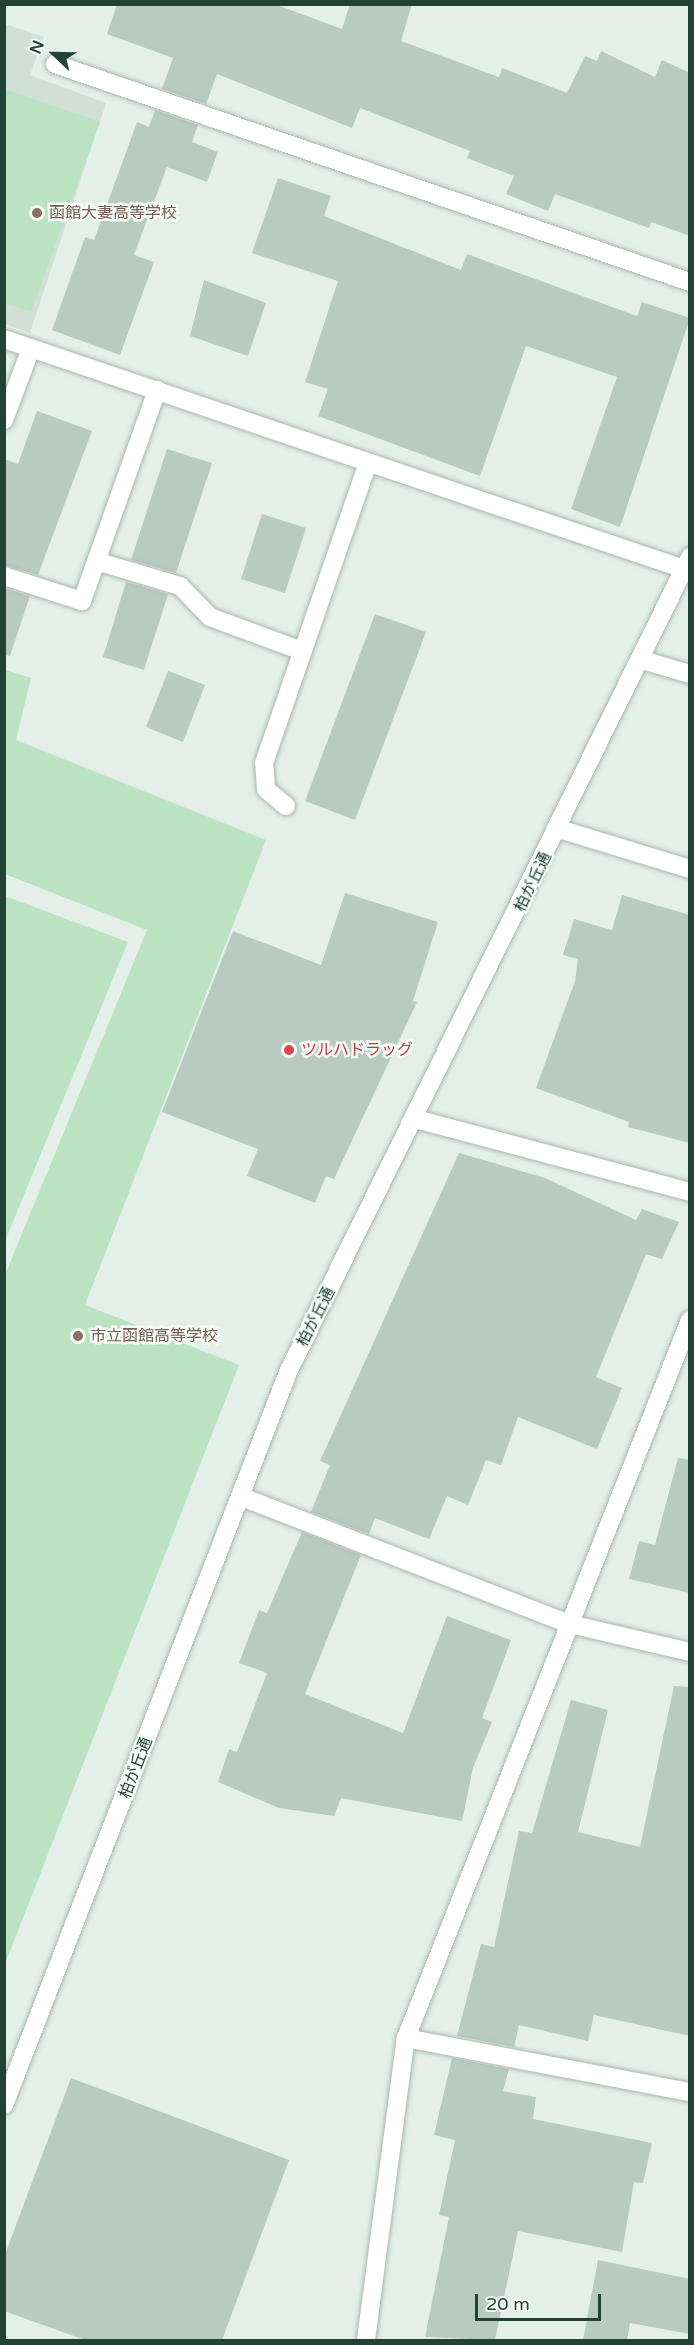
<!DOCTYPE html>
<html>
<head>
<meta charset="utf-8">
<style>
  body { margin:0 }
  #map { position:relative; width:694px; height:2345px; overflow:hidden; background:#e4efe9; font-family:"Varela Round","Noto Sans JP",sans-serif }
  div>[style] { position:absolute }
  [style*='--x'] { left:calc(var(--x)*1px); top:calc(var(--y)*1px); width:calc(var(--w)*1px); rotate:calc(var(--a)*1deg) }
  .built>* { inset:0; background:#d2dfd7 }
  .green>* { inset:0; background:#bbe2c1 }
  .building>* { inset:0; background:#b9cac1 }
  .roads { filter:drop-shadow(0 0 2px #a6b8af) drop-shadow(0 0 2px #a6b8af) }
  .service>* { height:18px; margin:-9px; padding:0 9px; transform-origin:9px; border-radius:9px; background:#fff }
  .minor>* { height:18px; margin:-9px; padding:0 9px; transform-origin:9px; border-radius:9px; background:#fff }
  .tertiary>* { height:18px; margin:-9px; padding:0 9px; transform-origin:9px; border-radius:9px; background:#fff }
  .dots>* { width:16px; height:16px; translate:-50% -50%; box-sizing:border-box; border:3px solid #f5fbf7; border-radius:50% }
  span { translate:-50% -50%; white-space:nowrap; text-align:center; line-height:1.15; -webkit-text-stroke:5px #f5fbf7; paint-order:stroke }
  .education-label { font-size:16px; color:#785e54 }
  .left { translate:0 -50%; text-align:left }
  .street-label { font-size:16px; color:#214335 }
  .health-label { font-size:16px; color:#be3a42 }
  .frame { position:absolute; inset:0; border:6px solid #214335; pointer-events:none }
  .north { position:absolute; left:24px; top:24px; width:60px; height:60px; -webkit-text-stroke:4px #f5fbf7; paint-order:stroke; rotate:292deg; font-size:16px; font-weight:700; line-height:24px; text-align:center; color:#214335 }
  .north::after { content:''; display:block; margin:auto; width:21px; height:27px; background:#214335; clip-path:polygon(50% 0,100% 100%,50% 72%,0 100%) }
  .scale { position:absolute; left:475px; top:2294px; width:126px; height:27px; box-sizing:border-box; border:3px solid #214335; border-top:0; padding-left:8px; font-size:18px; line-height:21px; white-space:nowrap; color:#214335; -webkit-text-stroke:4px #f5fbf7; paint-order:stroke }
</style>
</head>
<body>
<div id="map">
  <div class="built">
    <i style="clip-path:polygon(5px 24px,44px 37px,30px 75px,106px 103px,30px 333px,5px 324px)"></i>
  </div>
  <div class="green">
    <i style="clip-path:polygon(5px 89px,100px 122px,31px 312px,5px 303px)"></i>
    <i style="clip-path:polygon(5px 670px,31px 678px,16px 740px,266px 840px,85px 1305px,239px 1365px,5px 1964px,5px 1275px,147px 930px,5px 874px)"></i>
    <i style="clip-path:polygon(5px 896px,128px 942px,5px 1241px,4px 896px)"></i>
  </div>
  <div class="building">
    <i style="clip-path:polygon(117px 4px,277px 5px,342px 29px,350px 4px,412px 4px,401px 41px,499px 77px,502px 68px,567px 93px,585px 56px,597px 61px,601px 51px,655px 77px,662px 60px,690px 73px,690px 236px,651px 222px,649px 228px,555px 194px,548px 211px,506px 194px,514px 176px,467px 158px,470px 151px,360px 108px,352px 128px,217px 74px,206px 104px,162px 89px,173px 58px,107px 34px)"></i>
    <i style="clip-path:polygon(155px 110px,198px 125px,192px 142px,218px 152px,207px 182px,167px 167px,134px 255px,154px 262px,120px 355px,52px 330px,85px 237px,94px 240px,137px 122px,149px 127px)"></i>
    <i style="clip-path:polygon(278px 178px,331px 196px,324px 216px,461px 270px,467px 254px,637px 316px,642px 302px,690px 318px,620px 527px,571px 509px,617px 377px,526px 346px,480px 476px,318px 416px,328px 389px,305px 382px,338px 281px,252px 253px)"></i>
    <i style="clip-path:polygon(204px 280px,266px 303px,248px 356px,190px 336px)"></i>
    <i style="clip-path:polygon(37px 411px,92px 431px,38px 575px,4px 565px,4px 459px,18px 464px)"></i>
    <i style="clip-path:polygon(167px 449px,212px 463px,176px 573px,131px 560px)"></i>
    <i style="clip-path:polygon(262px 514px,306px 528px,285px 593px,241px 579px)"></i>
    <i style="clip-path:polygon(126px 582px,168px 594px,144px 670px,103px 657px)"></i>
    <i style="clip-path:polygon(4px 588px,30px 596px,10px 656px,4px 655px)"></i>
    <i style="clip-path:polygon(375px 614px,426px 632px,355px 820px,305px 801px)"></i>
    <i style="clip-path:polygon(168px 671px,205px 685px,183px 742px,146px 727px)"></i>
    <i style="clip-path:polygon(345px 893px,438px 922px,413px 1001px,417px 1002px,334px 1179px,326px 1176px,315px 1203px,247px 1176px,258px 1149px,162px 1112px,233px 931px,321px 965px)"></i>
    <i style="clip-path:polygon(622px 895px,690px 915px,690px 1143px,628px 1127px,629px 1122px,536px 1088px,575px 981px,578px 959px,563px 955px,574px 919px,612px 930px)"></i>
    <i style="clip-path:polygon(459px 1153px,545px 1178px,636px 1220px,642px 1209px,679px 1222px,662px 1259px,646px 1254px,596px 1377px,622px 1388px,597px 1449px,518px 1417px,501px 1465px,486px 1460px,468px 1505px,447px 1496px,429px 1539px,375px 1518px,369px 1534px,311px 1512px,330px 1465px,320px 1461px)"></i>
    <i style="clip-path:polygon(678px 1458px,690px 1460px,690px 1593px,629px 1579px,639px 1541px,655px 1545px)"></i>
    <i style="clip-path:polygon(302px 1532px,361px 1555px,305px 1694px,403px 1733px,447px 1616px,511px 1640px,482px 1718px,492px 1722px,473px 1768px,462px 1821px,341px 1798px,334px 1816px,279px 1808px,218px 1782px,229px 1749px,237px 1752px,267px 1673px,239px 1663px,259px 1610px,267px 1613px)"></i>
    <i style="clip-path:polygon(674px 1686px,690px 1687px,690px 2036px,594px 2015px,588px 2041px,519px 2025px,514px 2047px,457px 2036px,481px 1944px,494px 1947px,519px 1831px,532px 1833px,571px 1700px,608px 1710px,578px 1832px,640px 1847px)"></i>
    <i style="clip-path:polygon(452px 2058px,509px 2069px,503px 2091px,536px 2097px,533px 2119px,652px 2143px,643px 2183px,634px 2182px,622px 2252px,518px 2231px,495px 2340px,425px 2337px,449px 2217px,439px 2215px,455px 2140px,434px 2135px)"></i>
    <i style="clip-path:polygon(71px 2078px,289px 2160px,222px 2340px,85px 2340px,4px 2311px,4px 2257px)"></i>
    <i style="clip-path:polygon(598px 2260px,690px 2279px,690px 2334px,630px 2323px,627px 2340px,583px 2340px)"></i>
  </div>
  <div class="roads">
    <div class="service">
      <i style="--x:96;--y:561;--w:88;--a:16.6"></i>
      <i style="--x:180;--y:586;--w:43;--a:45.9"></i>
      <i style="--x:210;--y:617;--w:98;--a:20.3"></i>
      <i style="--x:286;--y:806;--w:26;--a:-140"></i>
      <i style="--x:266;--y:789;--w:26;--a:-94"></i>
      <i style="--x:264;--y:763;--w:318;--a:-70.9"></i>
    </div>
    <div class="minor">
      <i style="--x:55;--y:64;--w:671;--a:18.95"></i>
      <i style="--x:4;--y:339;--w:718;--a:18.69"></i>
      <i style="--x:4;--y:420;--w:77;--a:-69.4"></i>
      <i style="--x:4;--y:576;--w:82;--a:17.8"></i>
      <i style="--x:82;--y:601;--w:224;--a:-70.4"></i>
      <i style="--x:642;--y:660;--w:50;--a:16.3"></i>
      <i style="--x:559;--y:829;--w:137;--a:17"></i>
      <i style="--x:416;--y:1119;--w:284;--a:14.9"></i>
      <i style="--x:242;--y:1497;--w:352;--a:21.2"></i>
      <i style="--x:570;--y:1624;--w:123;--a:13.1"></i>
      <i style="--x:406;--y:2038;--w:289;--a:10.8"></i>
      <i style="--x:366;--y:2340;--w:305;--a:-82.5"></i>
      <i style="--x:406;--y:2038;--w:772;--a:-68.42"></i>
    </div>
    <div class="tertiary">
      <i style="--x:4;--y:2105;--w:788;--a:-68.81"></i>
      <i style="--x:289;--y:1370;--w:907;--a:-63.75"></i>
    </div>
  </div>
  <div class="dots">
    <i style="left:37px;top:213px;background:#8d6e63"></i>
    <i style="left:289px;top:1050px;background:#e0444e"></i>
    <i style="left:78px;top:1336px;background:#8d6e63"></i>
  </div>
  <div class="education-label">
    <span class="left" style="left:49px;top:213px">函館大妻高等学校</span>
    <span class="left" style="left:90px;top:1336px">市立函館高等学校</span>
  </div>
  <div class="street-label">
    <span style="left:533px;top:882px;rotate:-64deg">柏が丘通</span>
    <span style="left:316px;top:1317px;rotate:-63deg">柏が丘通</span>
    <span style="left:136px;top:1768px;rotate:-69deg">柏が丘通</span>
  </div>
  <div class="health-label">
    <span class="left" style="left:301px;top:1050px">ツルハドラッグ</span>
  </div>
  <div class="frame"></div>
  <div class="north">N</div>
  <div class="scale">20 m</div>
</div>
</body>
</html>
